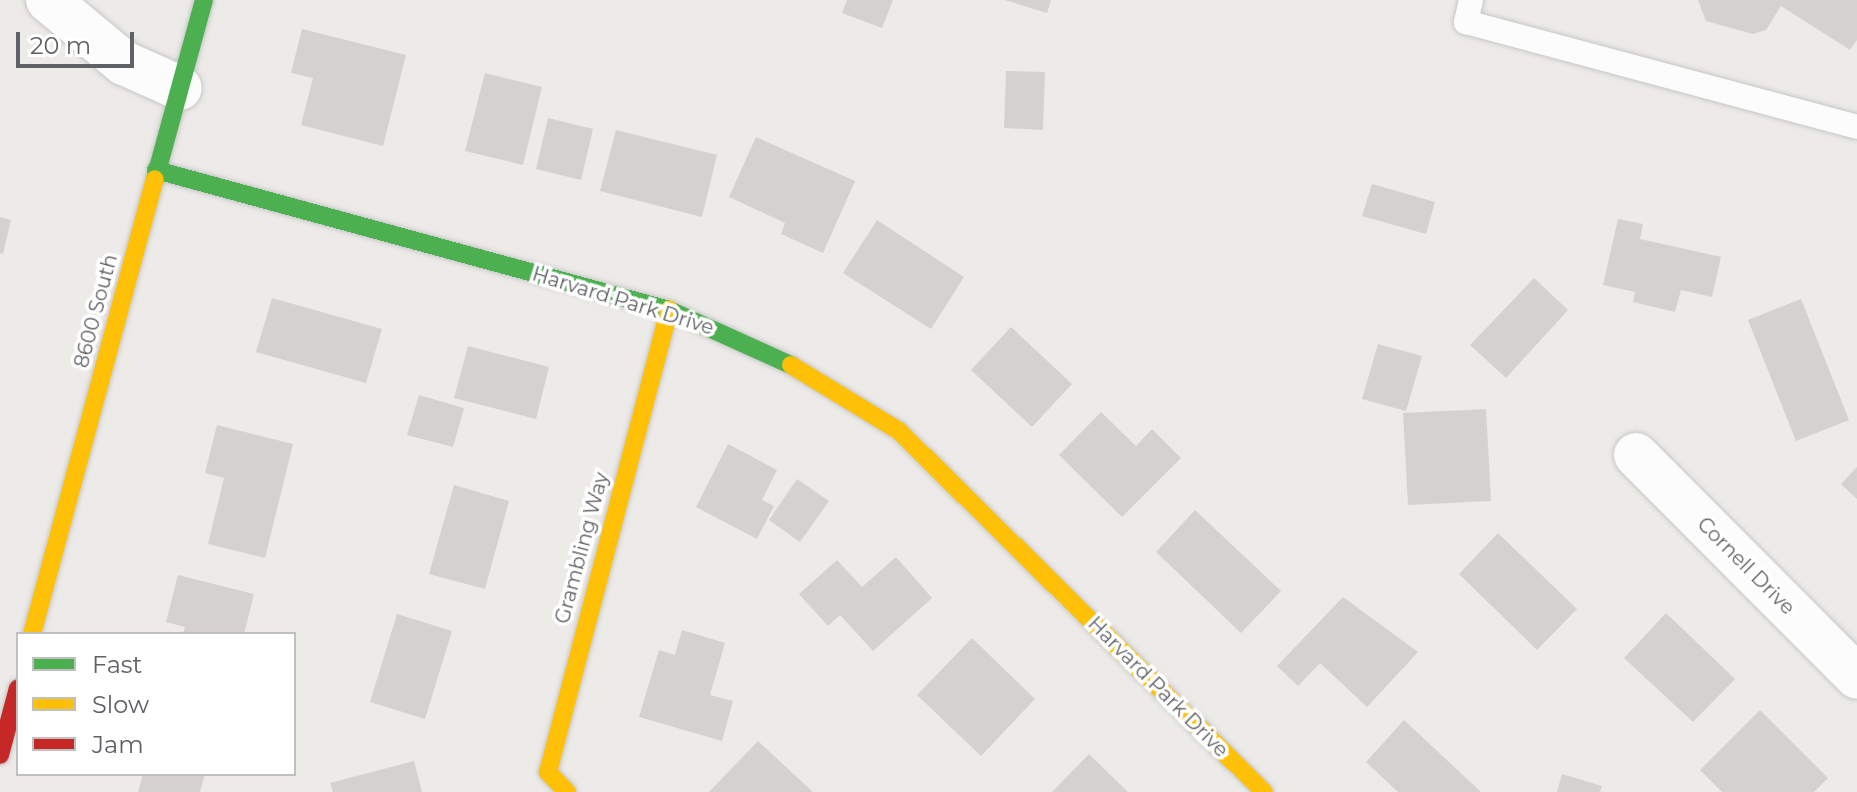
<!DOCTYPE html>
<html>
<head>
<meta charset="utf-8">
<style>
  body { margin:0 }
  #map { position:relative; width:1857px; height:792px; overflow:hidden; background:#ecebe8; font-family:Montserrat,sans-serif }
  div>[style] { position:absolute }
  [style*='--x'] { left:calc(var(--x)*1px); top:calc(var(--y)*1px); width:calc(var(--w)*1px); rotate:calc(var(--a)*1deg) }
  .building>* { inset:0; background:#d3d2d1 }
  .roads { filter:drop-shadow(0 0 2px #c7c7c7) drop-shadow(0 0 2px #c7c7c7) }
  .lane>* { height:24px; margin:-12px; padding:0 12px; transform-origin:12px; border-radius:12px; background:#fcfcfc }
  .street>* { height:44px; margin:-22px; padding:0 22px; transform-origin:22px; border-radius:22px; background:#fcfcfc }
  .fast>* { height:18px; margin:-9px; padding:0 9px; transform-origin:9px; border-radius:9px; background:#4caf50 }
  .slow>* { height:18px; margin:-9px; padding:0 9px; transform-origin:9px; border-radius:9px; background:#ffc107 }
  .jam>* { height:18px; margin:-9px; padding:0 9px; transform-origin:9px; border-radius:9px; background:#c62828 }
  span { translate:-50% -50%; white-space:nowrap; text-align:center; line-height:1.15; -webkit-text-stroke:7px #fff; paint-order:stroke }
  .street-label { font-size:20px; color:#5e6165 }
  .legend { position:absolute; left:16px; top:632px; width:280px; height:144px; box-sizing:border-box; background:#fff; border:2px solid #bfc0c1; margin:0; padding:10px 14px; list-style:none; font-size:24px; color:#5e6165 }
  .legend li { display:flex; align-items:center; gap:16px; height:40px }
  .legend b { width:40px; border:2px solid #bfc0c1 }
  .scale { position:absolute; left:16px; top:32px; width:118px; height:36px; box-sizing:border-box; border:4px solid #5e6165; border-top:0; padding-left:10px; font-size:24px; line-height:28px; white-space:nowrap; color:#5e6165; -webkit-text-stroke:6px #fff; paint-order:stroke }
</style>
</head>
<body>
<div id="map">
  <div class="building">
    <i style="clip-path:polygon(847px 0,893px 0,882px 28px,842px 13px)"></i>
    <i style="clip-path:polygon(1005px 0,1051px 0,1047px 13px)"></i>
    <i style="clip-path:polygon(1698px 0,1857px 0,1857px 40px,1850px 50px,1781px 6px,1766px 30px,1753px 34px,1706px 21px)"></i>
    <i style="clip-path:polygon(302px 29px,406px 55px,383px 146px,301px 125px,313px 78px,291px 73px)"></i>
    <i style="clip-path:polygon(1006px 71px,1045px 72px,1043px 130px,1004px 128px)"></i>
    <i style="clip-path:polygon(485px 73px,542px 87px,523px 165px,465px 151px)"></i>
    <i style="clip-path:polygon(548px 118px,593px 129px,581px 180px,536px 169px)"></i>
    <i style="clip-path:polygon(616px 130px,717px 155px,702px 217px,600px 191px)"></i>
    <i style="clip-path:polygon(756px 137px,855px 181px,823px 253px,781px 234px,785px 223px,729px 197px)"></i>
    <i style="clip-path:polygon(1372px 184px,1435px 202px,1426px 234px,1362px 216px)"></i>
    <i style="clip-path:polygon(0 217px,11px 220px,3px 254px,0 253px)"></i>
    <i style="clip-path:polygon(1618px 219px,1643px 224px,1640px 239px,1721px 257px,1712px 297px,1681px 290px,1675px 312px,1633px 302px,1635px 292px,1603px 285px)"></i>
    <i style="clip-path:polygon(877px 220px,964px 277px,931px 329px,843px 273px)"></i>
    <i style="clip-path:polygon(1534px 278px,1568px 310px,1506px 378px,1470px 345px)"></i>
    <i style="clip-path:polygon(272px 298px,382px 329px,366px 383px,256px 352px)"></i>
    <i style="clip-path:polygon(1801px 299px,1849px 420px,1796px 441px,1748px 320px)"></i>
    <i style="clip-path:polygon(1011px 327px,1072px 384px,1032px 427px,971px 370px)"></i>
    <i style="clip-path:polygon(1378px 344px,1422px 356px,1406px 411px,1362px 399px)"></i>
    <i style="clip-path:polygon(468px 346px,549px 367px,536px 419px,454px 398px)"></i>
    <i style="clip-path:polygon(419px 395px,464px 408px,453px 447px,407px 435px)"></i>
    <i style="clip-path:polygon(1486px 409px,1491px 501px,1408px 505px,1403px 413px)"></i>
    <i style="clip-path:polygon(1101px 412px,1136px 446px,1152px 429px,1181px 458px,1122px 517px,1059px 455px)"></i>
    <i style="clip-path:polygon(217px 425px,293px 444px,265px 558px,208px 544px,224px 478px,205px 473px)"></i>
    <i style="clip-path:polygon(728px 444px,777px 470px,762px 500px,774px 506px,757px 539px,696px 507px)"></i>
    <i style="clip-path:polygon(1857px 467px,1857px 499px,1841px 484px)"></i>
    <i style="clip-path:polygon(797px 479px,829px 501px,800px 542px,769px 520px)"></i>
    <i style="clip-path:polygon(454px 485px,509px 501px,485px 589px,429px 574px)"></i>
    <i style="clip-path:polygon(1195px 510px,1281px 591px,1241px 633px,1156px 552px)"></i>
    <i style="clip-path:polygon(1498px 533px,1577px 609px,1537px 650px,1459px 574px)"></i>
    <i style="clip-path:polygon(896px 557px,932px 598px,873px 651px,840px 615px,828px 626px,799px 594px,837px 560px,862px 587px)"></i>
    <i style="clip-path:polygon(178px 575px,254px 594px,244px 634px,183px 634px,185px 627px,166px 622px)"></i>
    <i style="clip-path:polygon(1343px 597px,1418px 652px,1367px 707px,1320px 663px,1298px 686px,1277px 666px)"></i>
    <i style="clip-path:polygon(1666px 613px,1735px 679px,1693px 722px,1624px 658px)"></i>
    <i style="clip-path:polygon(397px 614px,452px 631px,425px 719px,370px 702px)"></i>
    <i style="clip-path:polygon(682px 630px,725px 643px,710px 695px,733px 701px,722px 741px,639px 717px,659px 650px,675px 655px)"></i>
    <i style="clip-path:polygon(972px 638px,1035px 699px,981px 756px,917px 695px)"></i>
    <i style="clip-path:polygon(1760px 710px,1828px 778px,1814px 792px,1722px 792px,1700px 770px)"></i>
    <i style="clip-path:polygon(1404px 720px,1481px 792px,1398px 792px,1366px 762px)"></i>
    <i style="clip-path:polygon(758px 741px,813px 792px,709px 792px)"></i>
    <i style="clip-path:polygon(1089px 754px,1128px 792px,1052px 792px)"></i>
    <i style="clip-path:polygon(414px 761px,422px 792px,333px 792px,330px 783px)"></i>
    <i style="clip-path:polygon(143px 774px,205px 774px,200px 792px,138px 792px)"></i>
    <i style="clip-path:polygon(1562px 774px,1602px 786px,1600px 792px,1557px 792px)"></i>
  </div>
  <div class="roads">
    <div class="lane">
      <i style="--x:1471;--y:0;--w:23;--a:103"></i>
      <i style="--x:1466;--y:22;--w:405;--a:15"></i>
    </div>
    <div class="street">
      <i style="--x:48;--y:0;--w:99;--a:39.7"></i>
      <i style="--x:124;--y:63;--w:61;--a:24.1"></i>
      <i style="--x:1636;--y:455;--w:313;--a:45.1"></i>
    </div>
    <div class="fast">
      <i style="--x:156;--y:170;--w:532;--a:15.26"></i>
      <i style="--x:669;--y:310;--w:134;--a:24.3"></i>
      <i style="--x:155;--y:179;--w:186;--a:-74.7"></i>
    </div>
    <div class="slow">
      <i style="--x:791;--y:365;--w:127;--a:31.4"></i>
      <i style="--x:899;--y:431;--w:513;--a:44.68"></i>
      <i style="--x:32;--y:634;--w:471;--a:-74.9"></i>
      <i style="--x:567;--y:792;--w:28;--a:-134"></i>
      <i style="--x:548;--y:772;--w:478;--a:-75.3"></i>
    </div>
    <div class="jam">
      <i style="--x:0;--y:755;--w:69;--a:-75"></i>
    </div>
  </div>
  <div class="street-label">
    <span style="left:623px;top:301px;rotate:17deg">Harvard Park Drive</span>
    <span style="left:96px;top:311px;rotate:-75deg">8600 South</span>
    <span style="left:582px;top:548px;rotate:-75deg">Grambling Way</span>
    <span style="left:1746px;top:566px;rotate:45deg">Cornell Drive</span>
    <span style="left:1158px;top:687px;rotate:45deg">Harvard Park Drive</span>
  </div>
  <ul class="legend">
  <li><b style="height:10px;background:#4caf50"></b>Fast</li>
  <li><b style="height:10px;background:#ffc107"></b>Slow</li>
  <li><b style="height:10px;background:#c62828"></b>Jam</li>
  </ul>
  <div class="scale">20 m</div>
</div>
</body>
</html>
